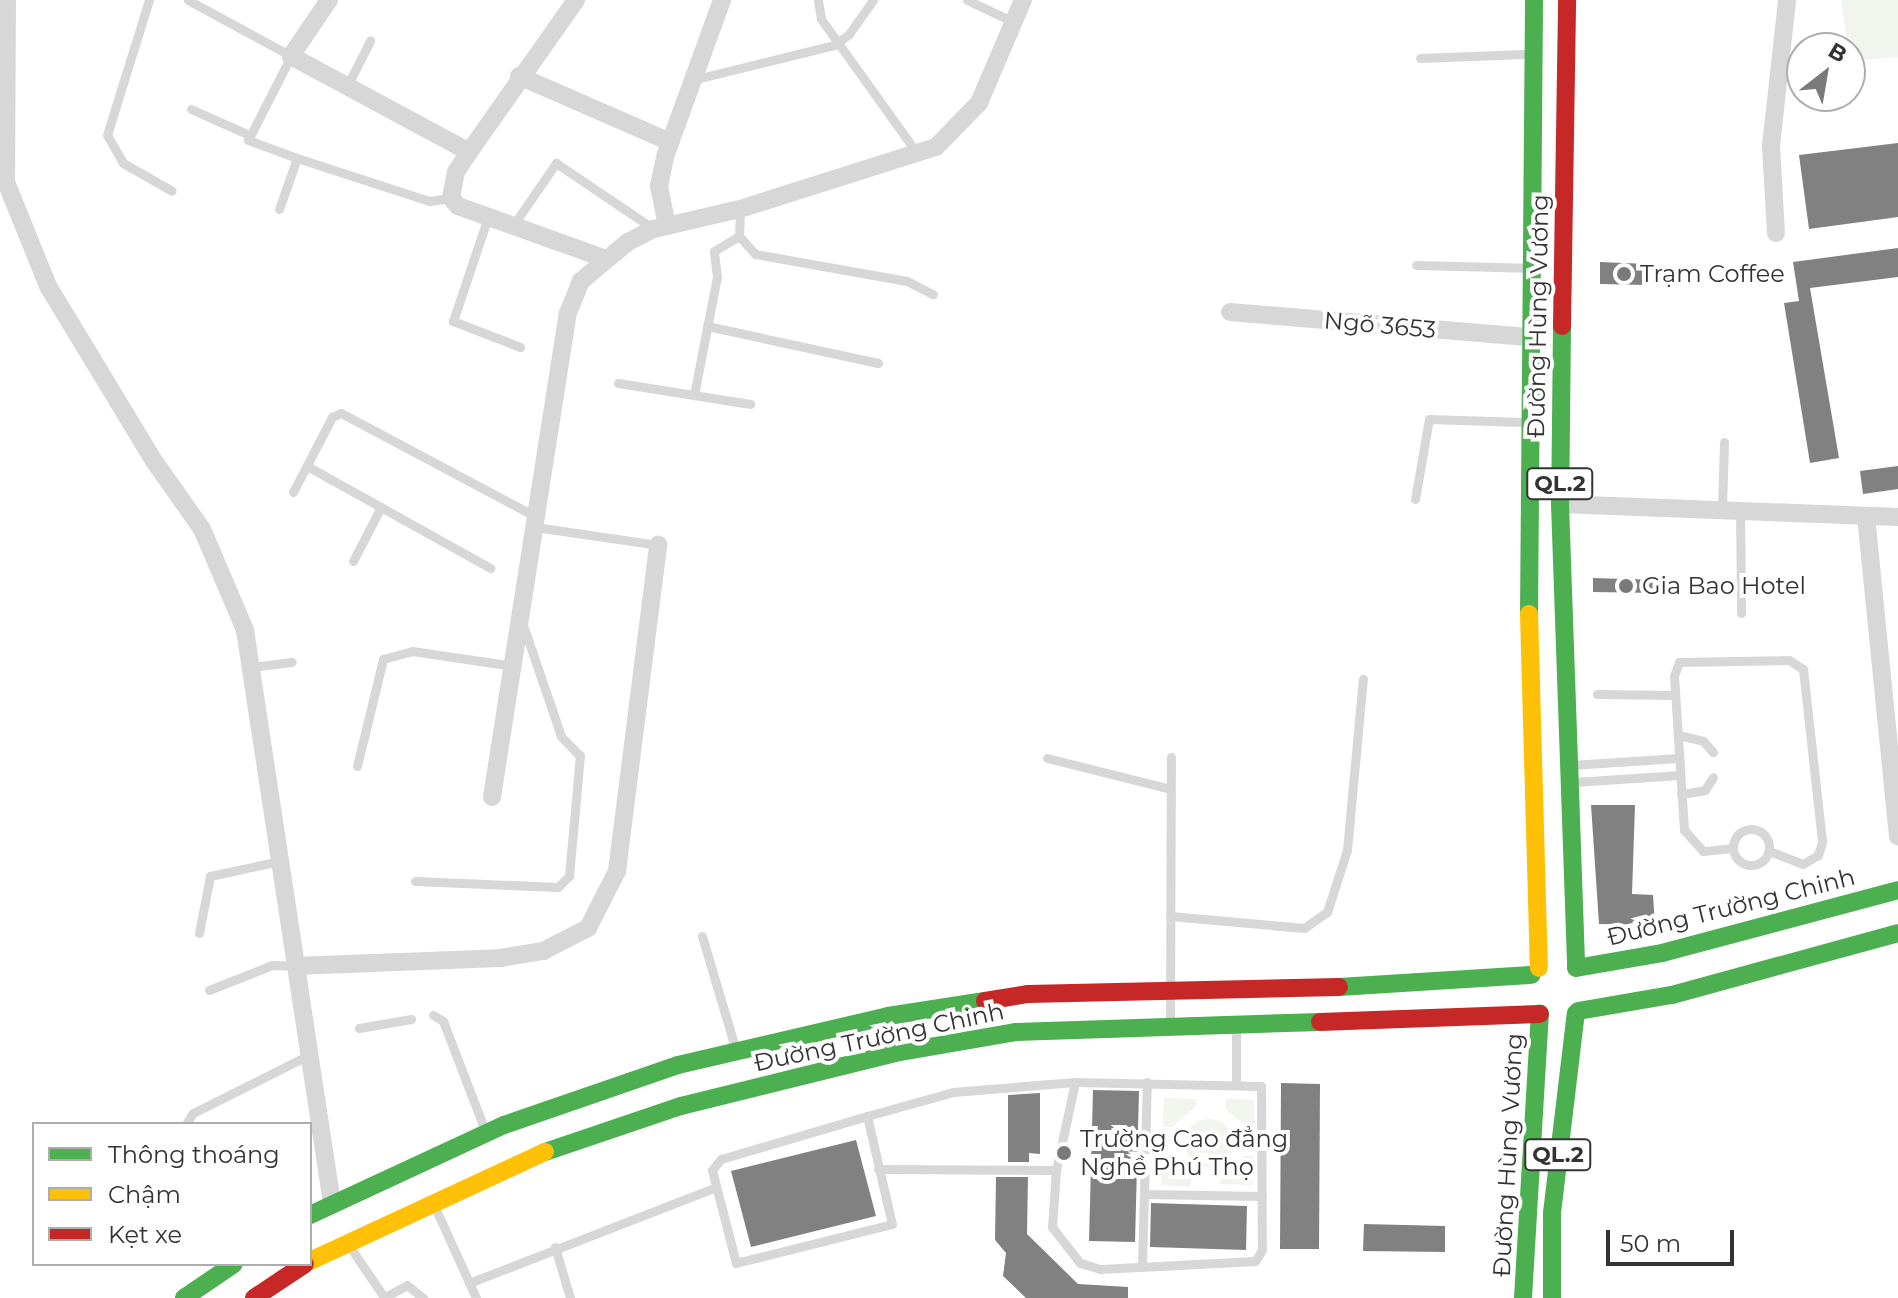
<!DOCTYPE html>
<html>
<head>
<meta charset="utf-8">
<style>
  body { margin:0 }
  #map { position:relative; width:1898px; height:1298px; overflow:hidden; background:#fff; font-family:Montserrat,sans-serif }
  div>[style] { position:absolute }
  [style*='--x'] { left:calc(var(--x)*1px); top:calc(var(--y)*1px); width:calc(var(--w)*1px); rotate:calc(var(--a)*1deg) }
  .green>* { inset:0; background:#f1f5ed }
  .round { border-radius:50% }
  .building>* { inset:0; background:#818181 }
  .lane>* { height:9px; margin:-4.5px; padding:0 4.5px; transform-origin:4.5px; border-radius:4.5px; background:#d7d7d7 }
  .lane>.ring { margin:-4.5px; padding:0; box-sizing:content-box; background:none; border:9px solid #d7d7d7; border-radius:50% }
  .street>* { height:18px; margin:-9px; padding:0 9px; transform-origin:9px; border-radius:9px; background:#d7d7d7 }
  .fast>* { height:18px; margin:-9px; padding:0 9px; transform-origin:9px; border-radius:9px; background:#4caf50 }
  .slow>* { height:18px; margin:-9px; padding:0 9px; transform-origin:9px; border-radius:9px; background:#ffc107 }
  .jam>* { height:18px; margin:-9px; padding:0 9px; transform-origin:9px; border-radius:9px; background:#c62828 }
  .dots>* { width:22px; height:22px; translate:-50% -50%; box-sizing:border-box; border:4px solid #fff; border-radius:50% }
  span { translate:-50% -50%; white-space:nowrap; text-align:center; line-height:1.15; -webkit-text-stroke:8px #fff; paint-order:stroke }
  .shield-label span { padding:2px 6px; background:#fff; border:2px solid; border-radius:6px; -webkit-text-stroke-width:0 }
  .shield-label { font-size:22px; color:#333; font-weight:700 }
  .poi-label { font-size:24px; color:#333 }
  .left { translate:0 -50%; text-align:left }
  .street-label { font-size:24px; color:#333 }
  .legend { position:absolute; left:32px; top:1122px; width:280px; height:144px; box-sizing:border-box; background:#fff; border:2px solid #adadad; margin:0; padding:10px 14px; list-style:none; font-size:24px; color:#333 }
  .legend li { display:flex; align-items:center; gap:16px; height:40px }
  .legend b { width:40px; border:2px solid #adadad }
  .north { position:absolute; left:1786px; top:32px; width:80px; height:80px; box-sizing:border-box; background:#fff; border:2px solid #adadad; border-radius:50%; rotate:31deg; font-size:22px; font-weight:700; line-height:32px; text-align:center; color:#333 }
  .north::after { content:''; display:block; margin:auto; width:28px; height:36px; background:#7a7a7a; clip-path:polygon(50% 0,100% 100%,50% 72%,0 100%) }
  .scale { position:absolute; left:1606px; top:1230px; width:128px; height:36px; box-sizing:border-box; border:4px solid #333; border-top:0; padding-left:10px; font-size:24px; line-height:28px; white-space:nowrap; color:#333; -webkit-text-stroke:6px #fff; paint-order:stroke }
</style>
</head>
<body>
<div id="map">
  <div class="green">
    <i style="clip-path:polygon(1841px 0,1898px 0,1898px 57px,1850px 61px)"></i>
    <i style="clip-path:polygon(1164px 1098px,1196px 1099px,1196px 1106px,1172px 1127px,1163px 1127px)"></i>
    <i style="clip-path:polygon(1226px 1099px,1254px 1100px,1254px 1132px,1225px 1109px)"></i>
    <i class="round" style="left:1185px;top:1119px;width:48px;height:48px"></i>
    <i style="clip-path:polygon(1163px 1154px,1169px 1154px,1191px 1178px,1190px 1187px,1161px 1185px)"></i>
    <i style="clip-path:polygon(1244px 1156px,1253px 1156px,1252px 1185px,1220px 1184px,1221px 1177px)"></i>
  </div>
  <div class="building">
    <i style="clip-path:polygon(1898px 143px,1898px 217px,1809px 229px,1799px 155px)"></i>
    <i style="clip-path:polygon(1898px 248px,1898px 277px,1810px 288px,1839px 458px,1810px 463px,1784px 303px,1799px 301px,1793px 262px)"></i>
    <i style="clip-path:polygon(1600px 262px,1648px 264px,1647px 285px,1600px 284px)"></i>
    <i style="clip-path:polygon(1898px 466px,1898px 489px,1863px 494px,1860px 471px)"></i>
    <i style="clip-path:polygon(1593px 578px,1659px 580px,1659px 593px,1593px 592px)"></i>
    <i style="clip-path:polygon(1591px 805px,1635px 805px,1632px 894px,1653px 895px,1655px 925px,1599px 924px)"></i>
    <i style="clip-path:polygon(1281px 1083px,1320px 1084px,1319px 1249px,1280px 1249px)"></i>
    <i style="clip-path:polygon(1093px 1090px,1139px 1091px,1135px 1242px,1089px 1241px)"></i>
    <i style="clip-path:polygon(1040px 1093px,1040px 1154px,1029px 1153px,1029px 1162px,1008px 1162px,1008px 1095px)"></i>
    <i style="clip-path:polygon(856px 1140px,876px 1216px,751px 1247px,731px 1171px)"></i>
    <i style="clip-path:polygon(996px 1177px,1028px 1177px,1027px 1234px,1078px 1284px,1128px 1287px,1128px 1298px,1026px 1298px,1003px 1276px,1006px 1253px,995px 1240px)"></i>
    <i style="clip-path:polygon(1151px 1203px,1247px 1206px,1246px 1250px,1150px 1247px)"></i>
    <i style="clip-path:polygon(1364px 1224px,1445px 1226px,1445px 1252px,1363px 1251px)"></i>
  </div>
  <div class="lane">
    <i style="--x:149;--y:0;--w:141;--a:107.3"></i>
    <i style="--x:107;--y:135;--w:32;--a:60"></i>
    <i style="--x:123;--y:163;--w:56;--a:29.7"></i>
    <i style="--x:188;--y:0;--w:117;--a:28.5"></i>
    <i style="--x:291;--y:56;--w:94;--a:117.1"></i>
    <i style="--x:248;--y:140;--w:52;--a:20.2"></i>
    <i style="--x:297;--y:158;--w:54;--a:109.4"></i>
    <i style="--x:818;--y:0;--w:19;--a:81"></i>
    <i style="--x:821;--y:19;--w:165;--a:54.4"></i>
    <i style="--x:967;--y:0;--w:52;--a:25.1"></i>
    <i style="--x:1420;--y:58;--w:106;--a:-2.2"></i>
    <i style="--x:692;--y:80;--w:146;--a:-13.8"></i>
    <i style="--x:834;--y:45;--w:19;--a:-36"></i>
    <i style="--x:849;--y:34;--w:42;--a:-54.8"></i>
    <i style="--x:347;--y:86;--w:51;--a:-62.9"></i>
    <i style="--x:191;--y:109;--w:64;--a:24.1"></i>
    <i style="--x:297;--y:158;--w:139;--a:18"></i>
    <i style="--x:429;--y:201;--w:22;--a:-8"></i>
    <i style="--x:740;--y:209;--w:27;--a:92"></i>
    <i style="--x:739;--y:236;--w:24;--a:48"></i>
    <i style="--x:755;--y:254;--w:154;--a:10.1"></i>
    <i style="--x:907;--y:281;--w:29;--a:27"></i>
    <i style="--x:488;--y:217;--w:110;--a:108.6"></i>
    <i style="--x:453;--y:321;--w:72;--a:21.2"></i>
    <i style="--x:512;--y:227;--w:78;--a:-55.5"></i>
    <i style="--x:556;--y:163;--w:118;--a:34"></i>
    <i style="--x:1416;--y:265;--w:111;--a:1.5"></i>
    <i style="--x:707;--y:326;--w:175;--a:12.2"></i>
    <i style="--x:618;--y:383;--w:134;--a:9"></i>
    <i style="--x:694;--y:395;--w:120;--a:-79"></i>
    <i style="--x:717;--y:277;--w:26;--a:-97"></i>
    <i style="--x:714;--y:251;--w:29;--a:-31"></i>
    <i style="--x:307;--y:466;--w:210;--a:29.1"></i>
    <i style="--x:293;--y:492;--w:85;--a:-62.5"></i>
    <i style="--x:332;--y:417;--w:10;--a:-24"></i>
    <i style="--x:341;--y:413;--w:222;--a:28"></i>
    <i style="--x:1415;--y:499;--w:81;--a:-80.1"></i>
    <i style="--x:1429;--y:419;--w:94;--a:1.8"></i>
    <i style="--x:1722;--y:510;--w:68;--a:-88.3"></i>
    <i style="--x:1740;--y:510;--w:103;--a:89.4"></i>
    <i style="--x:535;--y:527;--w:124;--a:8.3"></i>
    <i style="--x:353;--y:561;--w:61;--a:-62.6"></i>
    <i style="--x:251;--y:667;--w:41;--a:-7"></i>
    <i style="--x:1597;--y:694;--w:78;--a:0.7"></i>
    <i style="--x:1678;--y:735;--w:26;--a:13"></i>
    <i style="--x:1703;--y:741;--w:15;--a:48"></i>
    <i style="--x:1047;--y:758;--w:127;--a:14.1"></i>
    <i style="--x:1571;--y:765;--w:108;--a:-3.7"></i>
    <i style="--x:357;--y:766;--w:110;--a:-76.3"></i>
    <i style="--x:383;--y:659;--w:30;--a:-15"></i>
    <i style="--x:412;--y:651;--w:102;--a:8.4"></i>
    <i style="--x:1574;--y:782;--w:106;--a:-3.8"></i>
    <i style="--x:1681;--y:794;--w:24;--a:-9"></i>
    <i style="--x:1705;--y:790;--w:15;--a:-58"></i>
    <i class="ring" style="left:1733px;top:829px;width:27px;height:27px"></i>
    <i style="--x:1733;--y:848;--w:30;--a:174"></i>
    <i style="--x:1703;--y:851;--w:28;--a:-132"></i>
    <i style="--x:1684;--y:830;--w:154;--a:-93.7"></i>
    <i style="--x:1674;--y:676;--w:15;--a:-70"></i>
    <i style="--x:1679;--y:662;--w:110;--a:-1"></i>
    <i style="--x:1789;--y:660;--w:17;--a:33"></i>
    <i style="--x:1803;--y:669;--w:174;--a:83.7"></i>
    <i style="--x:1822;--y:842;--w:14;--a:107"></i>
    <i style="--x:1818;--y:855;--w:17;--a:149"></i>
    <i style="--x:1803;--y:864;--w:36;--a:-159"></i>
    <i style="--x:415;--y:881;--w:143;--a:2.4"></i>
    <i style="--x:558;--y:887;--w:16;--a:-45"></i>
    <i style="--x:569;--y:876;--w:121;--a:-84.8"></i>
    <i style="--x:580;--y:756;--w:28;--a:-134"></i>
    <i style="--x:561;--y:736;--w:117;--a:-108.9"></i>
    <i style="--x:1170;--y:916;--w:135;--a:5.1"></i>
    <i style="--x:1304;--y:928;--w:28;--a:-35"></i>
    <i style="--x:1327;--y:912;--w:65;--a:-72.1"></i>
    <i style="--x:1347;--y:850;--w:172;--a:-84.7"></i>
    <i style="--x:199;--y:933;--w:58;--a:-79.1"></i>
    <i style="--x:210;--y:876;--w:72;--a:-12.1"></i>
    <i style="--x:702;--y:936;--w:120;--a:73.5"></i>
    <i style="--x:209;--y:990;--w:68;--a:-21.6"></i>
    <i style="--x:272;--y:965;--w:23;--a:2"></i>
    <i style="--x:433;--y:1015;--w:12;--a:31"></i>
    <i style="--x:443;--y:1021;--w:120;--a:69"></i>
    <i style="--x:1170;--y:1025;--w:268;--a:-89.8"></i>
    <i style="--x:1236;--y:1027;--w:58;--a:90"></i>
    <i style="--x:359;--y:1028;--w:53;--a:-9.8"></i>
    <i style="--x:867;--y:1116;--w:111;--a:77"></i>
    <i style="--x:892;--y:1224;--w:161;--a:166"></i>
    <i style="--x:736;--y:1263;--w:96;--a:-104.5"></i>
    <i style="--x:712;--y:1170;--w:14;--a:-51"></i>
    <i style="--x:721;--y:1159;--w:152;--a:-16.4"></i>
    <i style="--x:867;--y:1116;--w:89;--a:-15.6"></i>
    <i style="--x:953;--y:1092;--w:122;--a:-4.7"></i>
    <i style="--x:1075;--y:1082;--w:186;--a:1.2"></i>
    <i style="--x:1261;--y:1086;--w:164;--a:89.7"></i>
    <i style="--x:1262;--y:1250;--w:13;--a:122"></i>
    <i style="--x:1255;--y:1261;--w:155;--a:177"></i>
    <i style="--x:1100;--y:1269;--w:21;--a:-163"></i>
    <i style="--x:1080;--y:1263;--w:46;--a:-127.9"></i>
    <i style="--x:1052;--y:1227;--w:57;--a:-86"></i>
    <i style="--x:1056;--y:1170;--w:90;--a:-77.8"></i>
    <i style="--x:186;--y:1124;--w:13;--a:-58"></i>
    <i style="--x:193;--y:1113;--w:130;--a:-26.6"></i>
    <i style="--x:878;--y:1169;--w:178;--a:0.3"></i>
    <i style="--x:1144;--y:1194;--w:118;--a:1"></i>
    <i style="--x:433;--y:1203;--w:104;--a:65.6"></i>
    <i style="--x:348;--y:1244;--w:64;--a:55.8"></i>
    <i style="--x:555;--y:1247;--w:53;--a:73.6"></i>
    <i style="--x:1142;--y:1267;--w:185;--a:-88.5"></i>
    <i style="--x:469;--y:1283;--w:265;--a:-21.2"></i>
    <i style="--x:383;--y:1298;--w:27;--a:-28"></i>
    <i style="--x:407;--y:1285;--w:21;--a:39"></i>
  </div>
  <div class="street">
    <i style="--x:7;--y:0;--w:182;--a:90.3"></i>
    <i style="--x:6;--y:182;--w:112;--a:68"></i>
    <i style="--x:48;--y:286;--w:205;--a:58.8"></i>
    <i style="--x:154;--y:461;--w:83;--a:54.8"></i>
    <i style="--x:202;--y:529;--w:110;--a:66.9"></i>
    <i style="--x:245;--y:630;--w:580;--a:81.37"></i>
    <i style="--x:329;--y:0;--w:68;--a:124.2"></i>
    <i style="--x:291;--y:56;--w:202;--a:28.3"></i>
    <i style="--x:576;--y:0;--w:186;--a:125.1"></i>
    <i style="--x:469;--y:152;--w:24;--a:123"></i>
    <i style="--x:456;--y:172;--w:26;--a:101"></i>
    <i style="--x:451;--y:198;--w:11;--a:49"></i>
    <i style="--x:458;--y:206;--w:157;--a:19.7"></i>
    <i style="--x:519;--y:76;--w:165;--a:23.6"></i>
    <i style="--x:667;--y:226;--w:41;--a:-101.3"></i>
    <i style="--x:659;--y:186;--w:33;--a:-78"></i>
    <i style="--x:666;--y:154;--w:164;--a:-70"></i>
    <i style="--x:1776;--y:233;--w:87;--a:-93.3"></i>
    <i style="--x:1771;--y:146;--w:147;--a:-83.7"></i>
    <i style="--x:1230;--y:312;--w:300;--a:4.8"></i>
    <i style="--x:1560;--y:504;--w:338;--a:2.2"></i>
    <i style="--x:1866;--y:516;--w:322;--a:84.3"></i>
    <i style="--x:492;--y:797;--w:490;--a:-81.1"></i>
    <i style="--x:568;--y:313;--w:35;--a:-68"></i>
    <i style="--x:581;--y:281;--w:61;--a:-39.7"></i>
    <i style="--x:628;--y:242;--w:29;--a:-27"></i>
    <i style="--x:654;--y:229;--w:88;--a:-13.1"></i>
    <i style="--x:740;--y:209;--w:206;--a:-17.6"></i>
    <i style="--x:936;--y:147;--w:62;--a:-45.7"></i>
    <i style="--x:979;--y:103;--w:112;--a:-66.9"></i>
    <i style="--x:295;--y:966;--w:205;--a:-2.2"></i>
    <i style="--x:500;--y:958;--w:44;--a:-9.2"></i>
    <i style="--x:543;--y:951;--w:51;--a:-27.1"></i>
    <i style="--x:588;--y:928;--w:64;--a:-63"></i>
    <i style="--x:617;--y:871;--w:329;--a:-82.8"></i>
  </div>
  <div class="fast">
    <i style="--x:1562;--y:326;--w:178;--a:90.6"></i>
    <i style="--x:1560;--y:504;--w:464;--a:88"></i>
    <i style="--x:1529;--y:614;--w:614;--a:-89.53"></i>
    <i style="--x:1576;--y:968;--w:87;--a:-9.9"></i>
    <i style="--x:1662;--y:953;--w:244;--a:-14.9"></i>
    <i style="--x:1339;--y:987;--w:193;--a:-3.6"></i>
    <i style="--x:1578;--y:1011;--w:95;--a:-9.7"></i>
    <i style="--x:1672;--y:995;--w:234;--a:-15.3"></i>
    <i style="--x:545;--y:1152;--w:144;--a:-18.7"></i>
    <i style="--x:681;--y:1106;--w:220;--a:-13.9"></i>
    <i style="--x:895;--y:1053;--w:122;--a:-9.9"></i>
    <i style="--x:1015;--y:1032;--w:305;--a:-1.9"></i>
    <i style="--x:310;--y:1215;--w:214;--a:-24.9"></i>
    <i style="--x:504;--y:1125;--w:184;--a:-19"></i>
    <i style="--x:678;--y:1065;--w:216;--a:-13.1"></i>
    <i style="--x:888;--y:1016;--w:98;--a:-8.8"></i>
    <i style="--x:184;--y:1298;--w:60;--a:-34.2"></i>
    <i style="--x:1523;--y:1298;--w:285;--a:-86.6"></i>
    <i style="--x:1552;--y:1298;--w:85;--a:-90"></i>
    <i style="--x:1552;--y:1213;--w:201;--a:-83.2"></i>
  </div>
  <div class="slow">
    <i style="--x:1529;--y:614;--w:354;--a:88.4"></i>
    <i style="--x:310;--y:1261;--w:259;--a:-24.9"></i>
  </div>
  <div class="jam">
    <i style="--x:1562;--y:326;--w:326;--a:-89.1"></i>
    <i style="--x:985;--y:1001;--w:44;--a:-9.2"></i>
    <i style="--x:1028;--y:994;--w:311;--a:-1.3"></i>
    <i style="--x:1320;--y:1022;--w:220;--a:-2.1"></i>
    <i style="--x:254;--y:1298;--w:61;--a:-33.7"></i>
  </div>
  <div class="dots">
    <i style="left:1624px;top:274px;background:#7a7a7a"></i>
    <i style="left:1626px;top:586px;background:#7a7a7a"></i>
    <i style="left:1064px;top:1153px;background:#7a7a7a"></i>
  </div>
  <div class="shield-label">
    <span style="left:1560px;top:484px">QL.2</span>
    <span style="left:1558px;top:1155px">QL.2</span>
  </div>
  <div class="poi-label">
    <span class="left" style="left:1640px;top:274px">Trạm Coffee</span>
    <span class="left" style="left:1642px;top:586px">Gia Bao Hotel</span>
    <span class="left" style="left:1080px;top:1153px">Trường Cao đẳng<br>Nghề Phú Thọ</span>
  </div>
  <div class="street-label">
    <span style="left:1538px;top:316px;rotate:-89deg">Đường Hùng Vương</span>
    <span style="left:1380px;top:325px;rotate:5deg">Ngõ 3653</span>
    <span style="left:1731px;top:907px;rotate:-14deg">Đường Trường Chinh</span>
    <span style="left:879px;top:1037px;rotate:-12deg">Đường Trường Chinh</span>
    <span style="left:1508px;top:1155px;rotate:-87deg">Đường Hùng Vương</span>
  </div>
  <ul class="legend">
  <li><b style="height:10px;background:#4caf50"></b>Thông thoáng</li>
  <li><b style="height:10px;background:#ffc107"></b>Chậm</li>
  <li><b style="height:10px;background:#c62828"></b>Kẹt xe</li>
  </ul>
  <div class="north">B</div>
  <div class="scale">50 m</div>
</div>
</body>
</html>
